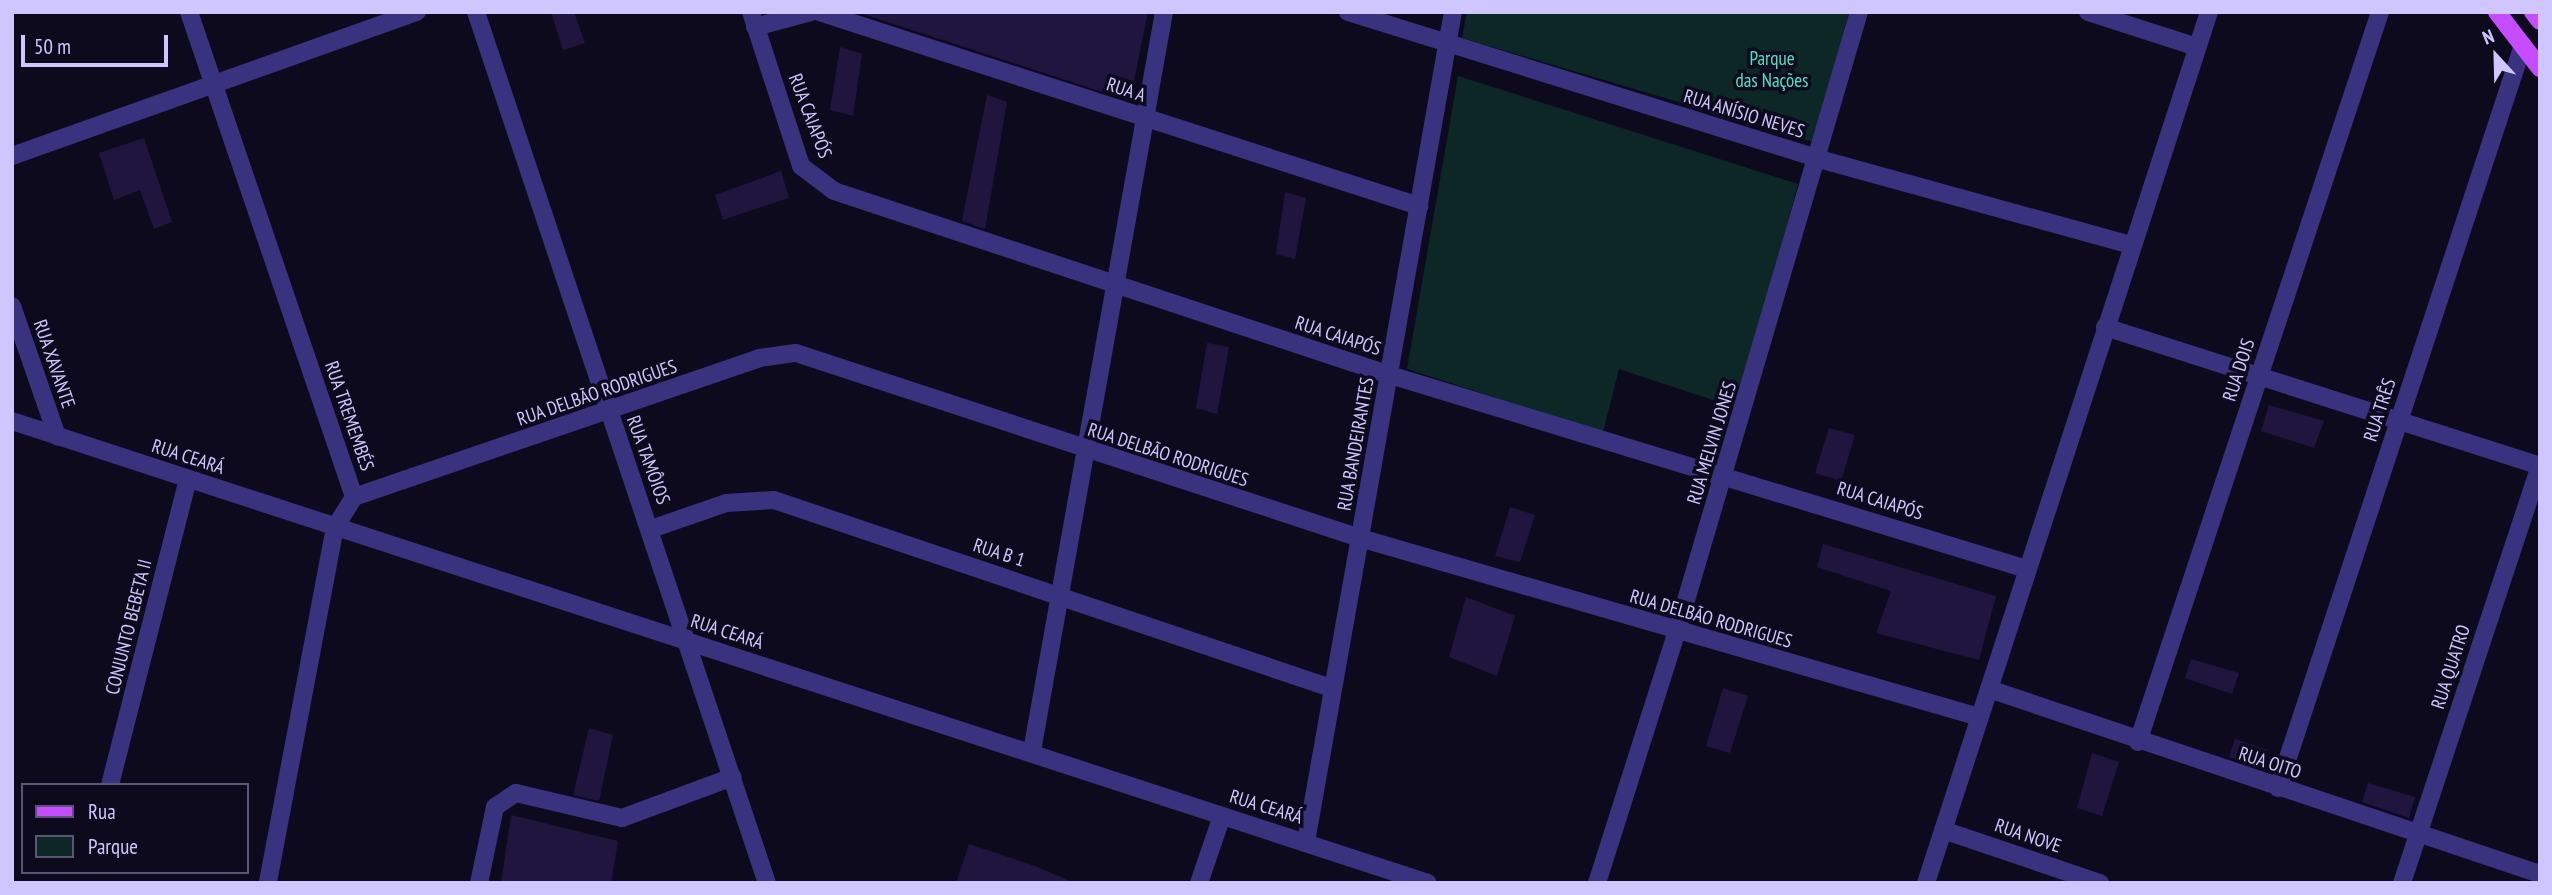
<!DOCTYPE html>
<html>
<head>
<meta charset="utf-8">
<style>
  body { margin:0 }
  #map { position:relative; width:2552px; height:895px; overflow:hidden; background:#0e0a1d; font-family:"PT Sans Narrow",sans-serif }
  div>[style] { position:absolute }
  [style*='--x'] { left:calc(var(--x)*1px); top:calc(var(--y)*1px); width:calc(var(--w)*1px); rotate:calc(var(--a)*1deg) }
  .green>* { inset:0; background:#0d2727 }
  .building>* { inset:0; background:#1f153f }
  .minor>* { height:18px; margin:-9px; padding:0 9px; transform-origin:9px; border-radius:9px; background:#38327f }
  .major>* { height:18px; margin:-9px; padding:0 9px; transform-origin:9px; border-radius:9px; background:#c54dff }
  span { translate:-50% -50%; white-space:nowrap; text-align:center; line-height:1.15; -webkit-text-stroke:7px #0e0a1d; paint-order:stroke }
  .park-label { font-size:19px; color:#4be5c6 }
  .street-label { font-size:19px; color:#cfc6ff }
  .frame { position:absolute; inset:0; border:14px solid #cfc6ff; pointer-events:none }
  .legend { position:absolute; left:21px; top:783px; width:228px; height:91px; box-sizing:border-box; background:#0e0a1d; border:2px solid #5b5577; margin:0; padding:9px 12px; list-style:none; font-size:21px; color:#cfc6ff }
  .legend li { display:flex; align-items:center; gap:14px; height:35px }
  .legend b { width:35px; border:2px solid #5b5577 }
  .north { position:absolute; left:2461px; top:21px; width:70px; height:70px; -webkit-text-stroke:5px #0e0a1d; paint-order:stroke; rotate:338deg; font-size:19px; font-weight:700; line-height:28px; text-align:center; color:#cfc6ff }
  .north::after { content:''; display:block; margin:auto; width:24px; height:32px; background:#cfc6ff; clip-path:polygon(50% 0,100% 100%,50% 72%,0 100%) }
  .scale { position:absolute; left:21px; top:35px; width:147px; height:32px; box-sizing:border-box; border:4px solid #cfc6ff; border-top:0; padding-left:9px; font-size:21px; line-height:24px; white-space:nowrap; color:#cfc6ff; -webkit-text-stroke:5px #0e0a1d; paint-order:stroke }
</style>
</head>
<body>
<div id="map">
  <div class="green">
    <i style="clip-path:polygon(1467px 12px,1849px 12px,1814px 142px,1462px 38px)"></i>
    <i style="clip-path:polygon(1458px 76px,1798px 184px,1737px 408px,1619px 369px,1603px 432px,1407px 369px)"></i>
  </div>
  <div class="building">
    <i style="clip-path:polygon(551px 12px,574px 12px,585px 43px,563px 50px)"></i>
    <i style="clip-path:polygon(857px 12px,1148px 12px,1130px 101px)"></i>
    <i style="clip-path:polygon(840px 47px,862px 54px,853px 116px,830px 110px)"></i>
    <i style="clip-path:polygon(987px 95px,1007px 102px,985px 229px,962px 221px)"></i>
    <i style="clip-path:polygon(144px 138px,172px 222px,154px 229px,140px 190px,114px 200px,99px 153px)"></i>
    <i style="clip-path:polygon(781px 171px,789px 198px,723px 220px,715px 195px)"></i>
    <i style="clip-path:polygon(1285px 192px,1306px 198px,1295px 259px,1276px 254px)"></i>
    <i style="clip-path:polygon(1207px 343px,1229px 347px,1217px 414px,1196px 408px)"></i>
    <i style="clip-path:polygon(2269px 405px,2324px 421px,2314px 448px,2261px 431px)"></i>
    <i style="clip-path:polygon(1829px 428px,1855px 435px,1841px 481px,1815px 473px)"></i>
    <i style="clip-path:polygon(1510px 507px,1535px 515px,1520px 562px,1495px 556px)"></i>
    <i style="clip-path:polygon(1823px 544px,1996px 596px,1979px 660px,1876px 633px,1891px 591px,1817px 567px)"></i>
    <i style="clip-path:polygon(1466px 597px,1515px 616px,1497px 676px,1449px 657px)"></i>
    <i style="clip-path:polygon(2191px 659px,2239px 673px,2232px 694px,2185px 678px)"></i>
    <i style="clip-path:polygon(1723px 688px,1748px 696px,1730px 753px,1706px 746px)"></i>
    <i style="clip-path:polygon(589px 728px,613px 735px,599px 801px,573px 795px)"></i>
    <i style="clip-path:polygon(2235px 739px,2268px 750px,2262px 769px,2229px 757px)"></i>
    <i style="clip-path:polygon(2092px 753px,2119px 762px,2102px 816px,2077px 808px)"></i>
    <i style="clip-path:polygon(2368px 783px,2415px 797px,2409px 818px,2362px 802px)"></i>
    <i style="clip-path:polygon(511px 815px,618px 841px,611px 883px,501px 883px)"></i>
    <i style="clip-path:polygon(969px 844px,1035px 866px,1075px 883px,956px 883px)"></i>
  </div>
  <div class="minor">
    <i style="--x:189;--y:12;--w:512;--a:71.21"></i>
    <i style="--x:354;--y:497;--w:36;--a:122"></i>
    <i style="--x:335;--y:527;--w:362;--a:100.7"></i>
    <i style="--x:476;--y:12;--w:918;--a:71.53"></i>
    <i style="--x:751;--y:12;--w:162;--a:72"></i>
    <i style="--x:801;--y:166;--w:41;--a:37.1"></i>
    <i style="--x:834;--y:191;--w:586;--a:18.31"></i>
    <i style="--x:1390;--y:375;--w:666;--a:16.94"></i>
    <i style="--x:819;--y:12;--w:631;--a:17.92"></i>
    <i style="--x:1348;--y:12;--w:493;--a:17.3"></i>
    <i style="--x:1819;--y:159;--w:325;--a:15.4"></i>
    <i style="--x:2088;--y:12;--w:114;--a:17.8"></i>
    <i style="--x:755;--y:27;--w:58;--a:-15"></i>
    <i style="--x:12;--y:156;--w:430;--a:-19.6"></i>
    <i style="--x:12;--y:306;--w:138;--a:70.9"></i>
    <i style="--x:2105;--y:327;--w:457;--a:17.7"></i>
    <i style="--x:12;--y:421;--w:1489;--a:18.07"></i>
    <i style="--x:354;--y:497;--w:428;--a:-18.9"></i>
    <i style="--x:759;--y:358;--w:37;--a:-8"></i>
    <i style="--x:796;--y:353;--w:594;--a:18.16"></i>
    <i style="--x:1360;--y:538;--w:644;--a:16.13"></i>
    <i style="--x:651;--y:529;--w:79;--a:-19.1"></i>
    <i style="--x:726;--y:503;--w:48;--a:-3.6"></i>
    <i style="--x:774;--y:500;--w:588;--a:18.65"></i>
    <i style="--x:1989;--y:689;--w:581;--a:18.56"></i>
    <i style="--x:2138;--y:742;--w:769;--a:-71.66"></i>
    <i style="--x:1032;--y:751;--w:751;--a:-79.87"></i>
    <i style="--x:110;--y:785;--w:315;--a:-75.7"></i>
    <i style="--x:2278;--y:788;--w:782;--a:-71.75"></i>
    <i style="--x:1943;--y:830;--w:166;--a:18.7"></i>
    <i style="--x:1306;--y:842;--w:843;--a:-79.96"></i>
    <i style="--x:479;--y:883;--w:78;--a:-78.1"></i>
    <i style="--x:495;--y:807;--w:25;--a:-34"></i>
    <i style="--x:516;--y:793;--w:109;--a:13.3"></i>
    <i style="--x:622;--y:818;--w:118;--a:-20.3"></i>
    <i style="--x:1199;--y:883;--w:71;--a:-71.1"></i>
    <i style="--x:1597;--y:883;--w:264;--a:-72.4"></i>
    <i style="--x:1677;--y:631;--w:645;--a:-73.62"></i>
    <i style="--x:1926;--y:883;--w:916;--a:-72"></i>
    <i style="--x:2402;--y:883;--w:440;--a:-71.7"></i>
  </div>
  <div class="major">
    <i style="--x:2497;--y:12;--w:71;--a:52.5"></i>
    <i style="--x:2533;--y:12;--w:11;--a:52"></i>
  </div>
  <div class="park-label">
    <span style="left:1772px;top:70px">Parque<br>das Nações</span>
  </div>
  <div class="street-label">
    <span style="left:1126px;top:90px;rotate:18deg">RUA A</span>
    <span style="left:1744px;top:114px;rotate:17deg">RUA ANÍSIO NEVES</span>
    <span style="left:810px;top:116px;rotate:69deg">RUA CAIAPÓS</span>
    <span style="left:1338px;top:336px;rotate:18deg">RUA CAIAPÓS</span>
    <span style="left:54px;top:364px;rotate:71deg">RUA XAVANTE</span>
    <span style="left:2239px;top:370px;rotate:-72deg">RUA DOIS</span>
    <span style="left:597px;top:393px;rotate:-19deg">RUA DELBÃO RODRIGUES</span>
    <span style="left:2380px;top:410px;rotate:-72deg">RUA TRÊS</span>
    <span style="left:349px;top:416px;rotate:71deg">RUA TREMEMBÉS</span>
    <span style="left:1712px;top:443px;rotate:-73deg">RUA MELVIN JONES</span>
    <span style="left:1356px;top:444px;rotate:-80deg">RUA BANDEIRANTES</span>
    <span style="left:1168px;top:455px;rotate:18deg">RUA DELBÃO RODRIGUES</span>
    <span style="left:188px;top:457px;rotate:18deg">RUA CEARÁ</span>
    <span style="left:648px;top:460px;rotate:70deg">RUA TAMÔIOS</span>
    <span style="left:1880px;top:501px;rotate:17deg">RUA CAIAPÓS</span>
    <span style="left:999px;top:553px;rotate:18deg">RUA B 1</span>
    <span style="left:1711px;top:619px;rotate:16deg">RUA DELBÃO RODRIGUES</span>
    <span style="left:129px;top:627px;rotate:-76deg">CONJUNTO BEBETA II</span>
    <span style="left:727px;top:632px;rotate:18deg">RUA CEARÁ</span>
    <span style="left:2451px;top:667px;rotate:-72deg">RUA QUATRO</span>
    <span style="left:2270px;top:763px;rotate:18deg">RUA OITO</span>
    <span style="left:1266px;top:807px;rotate:17deg">RUA CEARÁ</span>
    <span style="left:2028px;top:836px;rotate:19deg">RUA NOVE</span>
  </div>
  <div class="frame"></div>
  <ul class="legend">
  <li><b style="height:9px;background:#c54dff"></b>Rua</li>
  <li><b style="height:19px;background:#0d2727"></b>Parque</li>
  </ul>
  <div class="north">N</div>
  <div class="scale">50 m</div>
</div>
</body>
</html>
